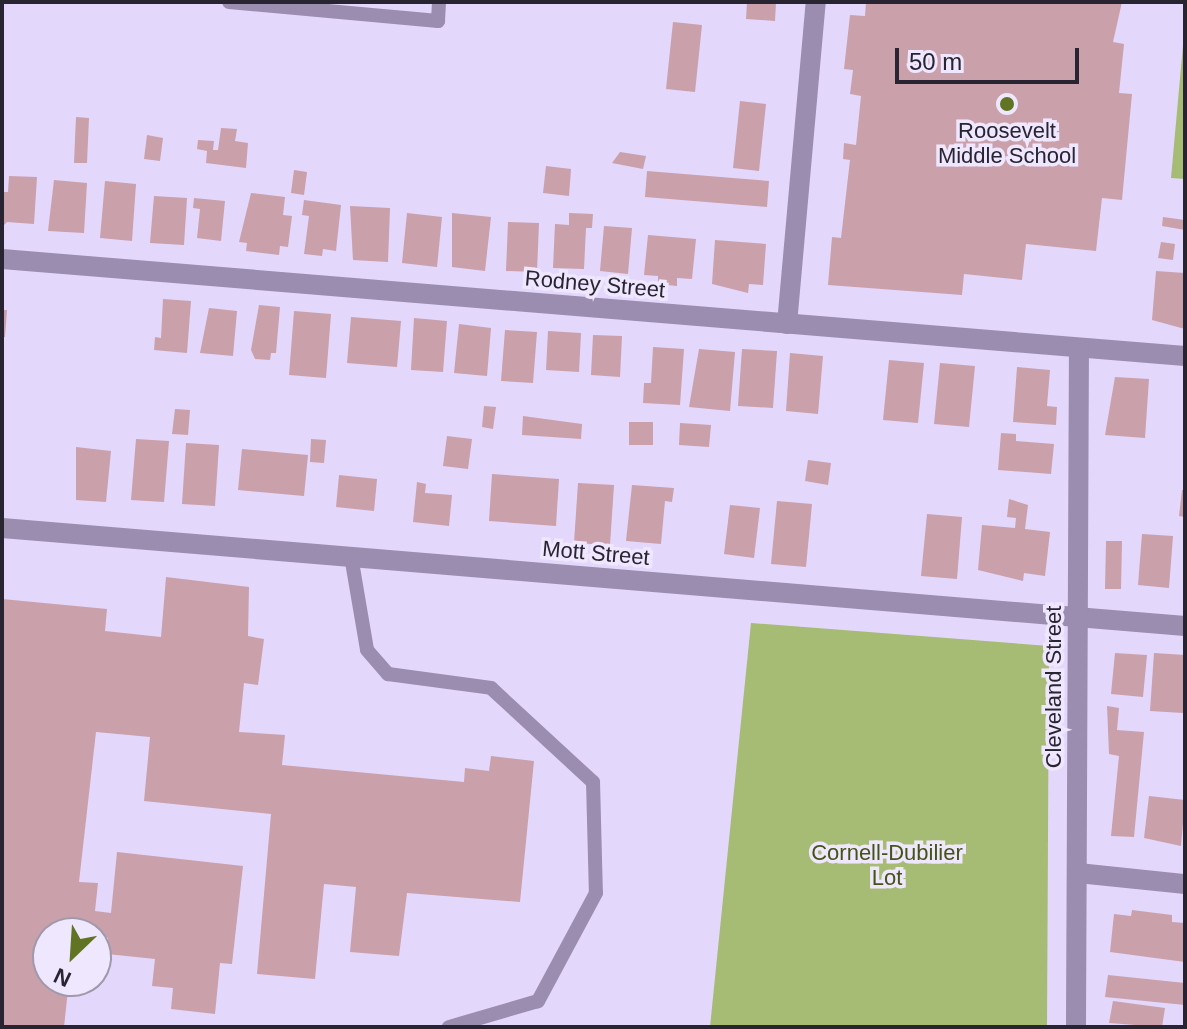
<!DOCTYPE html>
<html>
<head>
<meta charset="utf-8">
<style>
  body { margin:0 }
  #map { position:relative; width:1187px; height:1029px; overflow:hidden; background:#e4d7fc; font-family:Arial,sans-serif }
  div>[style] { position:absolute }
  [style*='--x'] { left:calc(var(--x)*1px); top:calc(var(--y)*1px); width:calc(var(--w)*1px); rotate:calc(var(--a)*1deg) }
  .green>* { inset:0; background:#a6bb73 }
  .building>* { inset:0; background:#caa0ab }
  .service>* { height:14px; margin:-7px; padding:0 7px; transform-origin:7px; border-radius:7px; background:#9a8daf }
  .minor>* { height:20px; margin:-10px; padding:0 10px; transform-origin:10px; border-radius:10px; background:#9a8daf }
  .dots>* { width:22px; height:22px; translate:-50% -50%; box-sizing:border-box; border:4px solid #efe7fd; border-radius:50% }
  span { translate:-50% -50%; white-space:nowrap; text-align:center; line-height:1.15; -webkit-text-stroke:7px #efe7fd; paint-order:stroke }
  .poi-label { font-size:22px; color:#292431 }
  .street-label { font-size:22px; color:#292431 }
  .park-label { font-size:22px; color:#455415 }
  .frame { position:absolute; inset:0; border:4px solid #292431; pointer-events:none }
  .north { position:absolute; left:32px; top:917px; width:80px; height:80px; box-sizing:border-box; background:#efe7fd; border:2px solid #a099ab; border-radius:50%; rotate:205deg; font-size:22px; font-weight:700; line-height:32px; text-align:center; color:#292431 }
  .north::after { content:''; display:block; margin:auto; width:28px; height:36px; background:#617424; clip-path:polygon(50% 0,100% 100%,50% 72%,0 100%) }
  .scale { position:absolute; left:895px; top:48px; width:184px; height:36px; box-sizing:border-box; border:4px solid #292431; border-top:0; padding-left:10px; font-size:24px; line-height:28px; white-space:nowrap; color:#292431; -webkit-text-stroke:6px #efe7fd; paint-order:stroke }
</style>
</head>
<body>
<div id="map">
  <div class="green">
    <i style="clip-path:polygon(1185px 23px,1185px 179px,1171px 178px)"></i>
    <i style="clip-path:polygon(751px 623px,1049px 646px,1047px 1027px,710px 1027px)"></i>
  </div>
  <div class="building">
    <i style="clip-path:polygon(747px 2px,776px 2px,775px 21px,746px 19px)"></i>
    <i style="clip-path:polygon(866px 2px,1122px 2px,1113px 42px,1124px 44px,1119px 93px,1132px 94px,1122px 200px,1102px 198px,1096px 251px,1026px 244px,1022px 280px,964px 274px,962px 295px,828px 285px,832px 237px,841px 238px,850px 160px,843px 159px,844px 143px,856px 145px,861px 96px,850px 94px,853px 70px,844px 69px,850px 15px,865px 16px)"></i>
    <i style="clip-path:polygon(673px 22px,702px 25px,695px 92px,666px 89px)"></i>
    <i style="clip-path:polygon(740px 101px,766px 104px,759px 171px,733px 168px)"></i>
    <i style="clip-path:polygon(76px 117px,89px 118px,87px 163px,74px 163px)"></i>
    <i style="clip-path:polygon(221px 128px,237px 129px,235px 141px,248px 143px,246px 168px,206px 163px,207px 151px,197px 149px,198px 140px,214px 141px,213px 150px,218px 150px)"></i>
    <i style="clip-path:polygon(147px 135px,163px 138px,160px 161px,144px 159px)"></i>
    <i style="clip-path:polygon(620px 152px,646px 156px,643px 169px,612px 163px)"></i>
    <i style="clip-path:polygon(546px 166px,571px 169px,569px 196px,543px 193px)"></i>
    <i style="clip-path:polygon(294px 170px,307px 172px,304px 195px,291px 193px)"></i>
    <i style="clip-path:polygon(647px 171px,769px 181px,767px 207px,645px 197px)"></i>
    <i style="clip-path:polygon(9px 176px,37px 177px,34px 224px,7px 222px,2px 227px,2px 192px,8px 192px)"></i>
    <i style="clip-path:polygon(54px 180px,87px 183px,84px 233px,48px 231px)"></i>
    <i style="clip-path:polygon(105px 181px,136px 184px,132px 241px,100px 238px)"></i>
    <i style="clip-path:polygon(251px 193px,285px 197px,283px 215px,292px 216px,288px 247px,280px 246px,279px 255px,246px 251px,247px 243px,239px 242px)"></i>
    <i style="clip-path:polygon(154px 196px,187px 198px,184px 245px,150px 243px)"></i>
    <i style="clip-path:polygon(194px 198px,225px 201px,221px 241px,197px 238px,200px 209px,193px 208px)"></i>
    <i style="clip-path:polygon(304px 200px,341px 205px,336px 251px,323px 249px,322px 256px,304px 254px,309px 216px,302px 215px)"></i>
    <i style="clip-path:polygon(350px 206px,390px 208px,388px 262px,353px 260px)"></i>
    <i style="clip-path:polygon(407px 213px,442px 217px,437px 267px,402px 263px)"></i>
    <i style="clip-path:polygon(452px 213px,491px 217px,485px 271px,452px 267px)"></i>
    <i style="clip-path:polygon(569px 213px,593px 214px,592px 228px,586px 228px,584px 269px,553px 268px,555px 224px,569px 225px)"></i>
    <i style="clip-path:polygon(1163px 217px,1185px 220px,1185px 230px,1162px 226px)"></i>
    <i style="clip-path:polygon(508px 222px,539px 223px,537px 272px,506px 271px)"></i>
    <i style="clip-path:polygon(604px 226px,632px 228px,628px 274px,600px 271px)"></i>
    <i style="clip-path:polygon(648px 235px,696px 239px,692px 279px,677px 278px,677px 286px,658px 284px,658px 276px,644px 275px)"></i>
    <i style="clip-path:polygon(715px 240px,766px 244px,763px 285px,749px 284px,748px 293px,712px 284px)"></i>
    <i style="clip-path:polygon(1161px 242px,1175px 244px,1173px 260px,1158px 258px)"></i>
    <i style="clip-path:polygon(1156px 271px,1185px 273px,1185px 329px,1152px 320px)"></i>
    <i style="clip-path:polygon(163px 299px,191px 301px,187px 353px,154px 350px,155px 337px,161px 338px)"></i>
    <i style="clip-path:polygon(259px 305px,280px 307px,276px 353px,271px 353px,270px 360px,255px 359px,251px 350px)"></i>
    <i style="clip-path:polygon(209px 308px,237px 311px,233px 356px,200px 353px)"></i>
    <i style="clip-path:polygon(2px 310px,7px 310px,5px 337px,2px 337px)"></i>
    <i style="clip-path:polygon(294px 311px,331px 314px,326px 378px,289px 375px)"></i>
    <i style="clip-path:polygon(351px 317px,401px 321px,397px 367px,347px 363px)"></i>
    <i style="clip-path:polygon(414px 318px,447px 321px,443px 372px,411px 370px)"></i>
    <i style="clip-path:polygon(459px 324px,491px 328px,487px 376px,454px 373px)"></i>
    <i style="clip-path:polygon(505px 330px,537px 332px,533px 383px,501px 381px)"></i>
    <i style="clip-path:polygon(548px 331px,581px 333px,579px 372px,546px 370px)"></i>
    <i style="clip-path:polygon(593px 335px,622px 336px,620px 377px,591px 375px)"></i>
    <i style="clip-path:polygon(653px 347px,684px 349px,680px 405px,643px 403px,644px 383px,651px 383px)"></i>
    <i style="clip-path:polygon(699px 349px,735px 352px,730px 411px,689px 407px)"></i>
    <i style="clip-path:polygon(742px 349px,777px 351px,773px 408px,738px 406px)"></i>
    <i style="clip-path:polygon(790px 353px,823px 356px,818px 414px,786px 411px)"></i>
    <i style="clip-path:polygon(889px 360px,924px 363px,918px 423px,883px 420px)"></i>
    <i style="clip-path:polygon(940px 363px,975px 366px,969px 427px,934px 424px)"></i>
    <i style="clip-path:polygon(1017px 367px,1050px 370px,1047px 406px,1057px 407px,1056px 425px,1013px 422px)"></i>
    <i style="clip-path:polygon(1115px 377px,1149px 379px,1145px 438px,1105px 435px)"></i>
    <i style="clip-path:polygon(484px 406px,496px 407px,493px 429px,482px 427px)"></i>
    <i style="clip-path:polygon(175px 409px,190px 410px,188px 435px,172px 434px)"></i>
    <i style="clip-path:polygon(523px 416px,582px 424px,581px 439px,522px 435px)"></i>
    <i style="clip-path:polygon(629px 422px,653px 422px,653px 445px,629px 445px)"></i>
    <i style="clip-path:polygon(680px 423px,711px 425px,709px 447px,679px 445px)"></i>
    <i style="clip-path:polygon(1001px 433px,1016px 434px,1016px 441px,1054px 444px,1051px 474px,998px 470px)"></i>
    <i style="clip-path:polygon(447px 436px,472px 439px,468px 469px,443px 466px)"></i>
    <i style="clip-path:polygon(136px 439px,169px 441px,164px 502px,131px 500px)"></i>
    <i style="clip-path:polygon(311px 439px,326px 440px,324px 463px,310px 462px)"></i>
    <i style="clip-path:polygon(186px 443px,219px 445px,215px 506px,182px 504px)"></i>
    <i style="clip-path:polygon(76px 447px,111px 451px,106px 502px,76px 500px)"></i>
    <i style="clip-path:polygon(242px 449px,308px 455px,304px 496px,238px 490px)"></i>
    <i style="clip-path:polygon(808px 460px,831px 463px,828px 485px,805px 481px)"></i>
    <i style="clip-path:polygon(492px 474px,559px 479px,556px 526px,489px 521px)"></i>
    <i style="clip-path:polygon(339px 475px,377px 479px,374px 511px,336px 507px)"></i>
    <i style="clip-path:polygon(417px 482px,426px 484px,425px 493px,452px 495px,449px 526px,413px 522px)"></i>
    <i style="clip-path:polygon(578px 483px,614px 485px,610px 545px,574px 543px)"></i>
    <i style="clip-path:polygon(632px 485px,674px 488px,672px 502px,665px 501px,661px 544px,626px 541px)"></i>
    <i style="clip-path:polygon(1182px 490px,1185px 490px,1185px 517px,1179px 516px)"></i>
    <i style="clip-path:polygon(1009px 499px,1028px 505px,1025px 529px,1050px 532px,1045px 576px,1024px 573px,1023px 581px,978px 570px,982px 525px,1015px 528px,1016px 518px,1007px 517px)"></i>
    <i style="clip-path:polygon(777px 501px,812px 504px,806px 567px,771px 564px)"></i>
    <i style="clip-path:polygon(730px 505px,760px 508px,754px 558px,724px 554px)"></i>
    <i style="clip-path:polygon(927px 514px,962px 517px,957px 579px,921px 576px)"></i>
    <i style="clip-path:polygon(1142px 534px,1173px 536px,1169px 588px,1138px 585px)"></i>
    <i style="clip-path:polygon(1106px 541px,1122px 541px,1121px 589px,1105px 589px)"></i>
    <i style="clip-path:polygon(166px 577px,249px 587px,248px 636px,264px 639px,258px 685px,244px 683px,239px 732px,285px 735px,282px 765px,464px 782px,465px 768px,489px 771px,491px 756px,534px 761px,520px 902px,407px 893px,399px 956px,350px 952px,356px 887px,324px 884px,315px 979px,257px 974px,271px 814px,144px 801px,150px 737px,96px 732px,79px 882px,98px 883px,95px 911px,111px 913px,117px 852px,243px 866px,232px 964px,220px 963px,215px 1014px,171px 1009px,173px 988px,152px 986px,155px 959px,107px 954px,108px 938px,96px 933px,48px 933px,48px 981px,69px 981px,64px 1027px,2px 1027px,2px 599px,107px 609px,105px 631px,161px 637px)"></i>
    <i style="clip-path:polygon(1115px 653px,1147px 655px,1143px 697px,1111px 694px)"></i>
    <i style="clip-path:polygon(1154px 653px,1185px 655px,1183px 713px,1150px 711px)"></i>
    <i style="clip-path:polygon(1107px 706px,1119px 708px,1117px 730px,1144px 732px,1134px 837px,1111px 836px,1119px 756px,1109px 754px)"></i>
    <i style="clip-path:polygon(1149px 796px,1185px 800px,1181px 846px,1144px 838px)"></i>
    <i style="clip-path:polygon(1132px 910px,1172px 915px,1172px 922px,1185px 923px,1185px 962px,1110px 952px,1114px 914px,1131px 916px)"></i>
    <i style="clip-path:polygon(1108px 975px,1185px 983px,1185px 1005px,1105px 997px)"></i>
    <i style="clip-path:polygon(1113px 1001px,1165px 1008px,1162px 1027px,1109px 1023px)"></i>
  </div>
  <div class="service">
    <i style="--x:229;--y:2;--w:210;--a:5.2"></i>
    <i style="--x:438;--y:21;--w:19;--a:-87"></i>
    <i style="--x:351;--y:556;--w:95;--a:80.3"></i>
    <i style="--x:367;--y:650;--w:32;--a:49"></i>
    <i style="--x:388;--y:674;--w:104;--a:7.7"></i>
    <i style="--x:491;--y:688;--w:139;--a:42.7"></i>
    <i style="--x:593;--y:782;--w:111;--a:88.5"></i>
    <i style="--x:596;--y:893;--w:123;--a:118.2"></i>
    <i style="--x:538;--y:1001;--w:93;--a:163.7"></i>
  </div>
  <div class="minor">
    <i style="--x:2;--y:259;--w:1187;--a:4.69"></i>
    <i style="--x:787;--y:324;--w:323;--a:-84.9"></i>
    <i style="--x:2;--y:528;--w:1187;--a:4.74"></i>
    <i style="--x:1078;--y:873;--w:108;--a:5.9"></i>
    <i style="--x:1076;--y:1027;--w:679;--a:-89.75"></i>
  </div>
  <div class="dots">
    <i style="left:1007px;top:104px;background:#617424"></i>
  </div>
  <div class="poi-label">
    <span style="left:1007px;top:143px">Roosevelt<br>Middle School</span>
  </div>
  <div class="street-label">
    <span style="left:595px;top:284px;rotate:5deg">Rodney Street</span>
    <span style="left:596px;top:553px;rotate:5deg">Mott Street</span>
    <span style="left:1054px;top:687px;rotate:-90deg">Cleveland Street</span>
  </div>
  <div class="park-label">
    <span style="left:887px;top:865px">Cornell-Dubilier<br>Lot</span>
  </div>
  <div class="frame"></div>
  <div class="north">N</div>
  <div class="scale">50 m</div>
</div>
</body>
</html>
